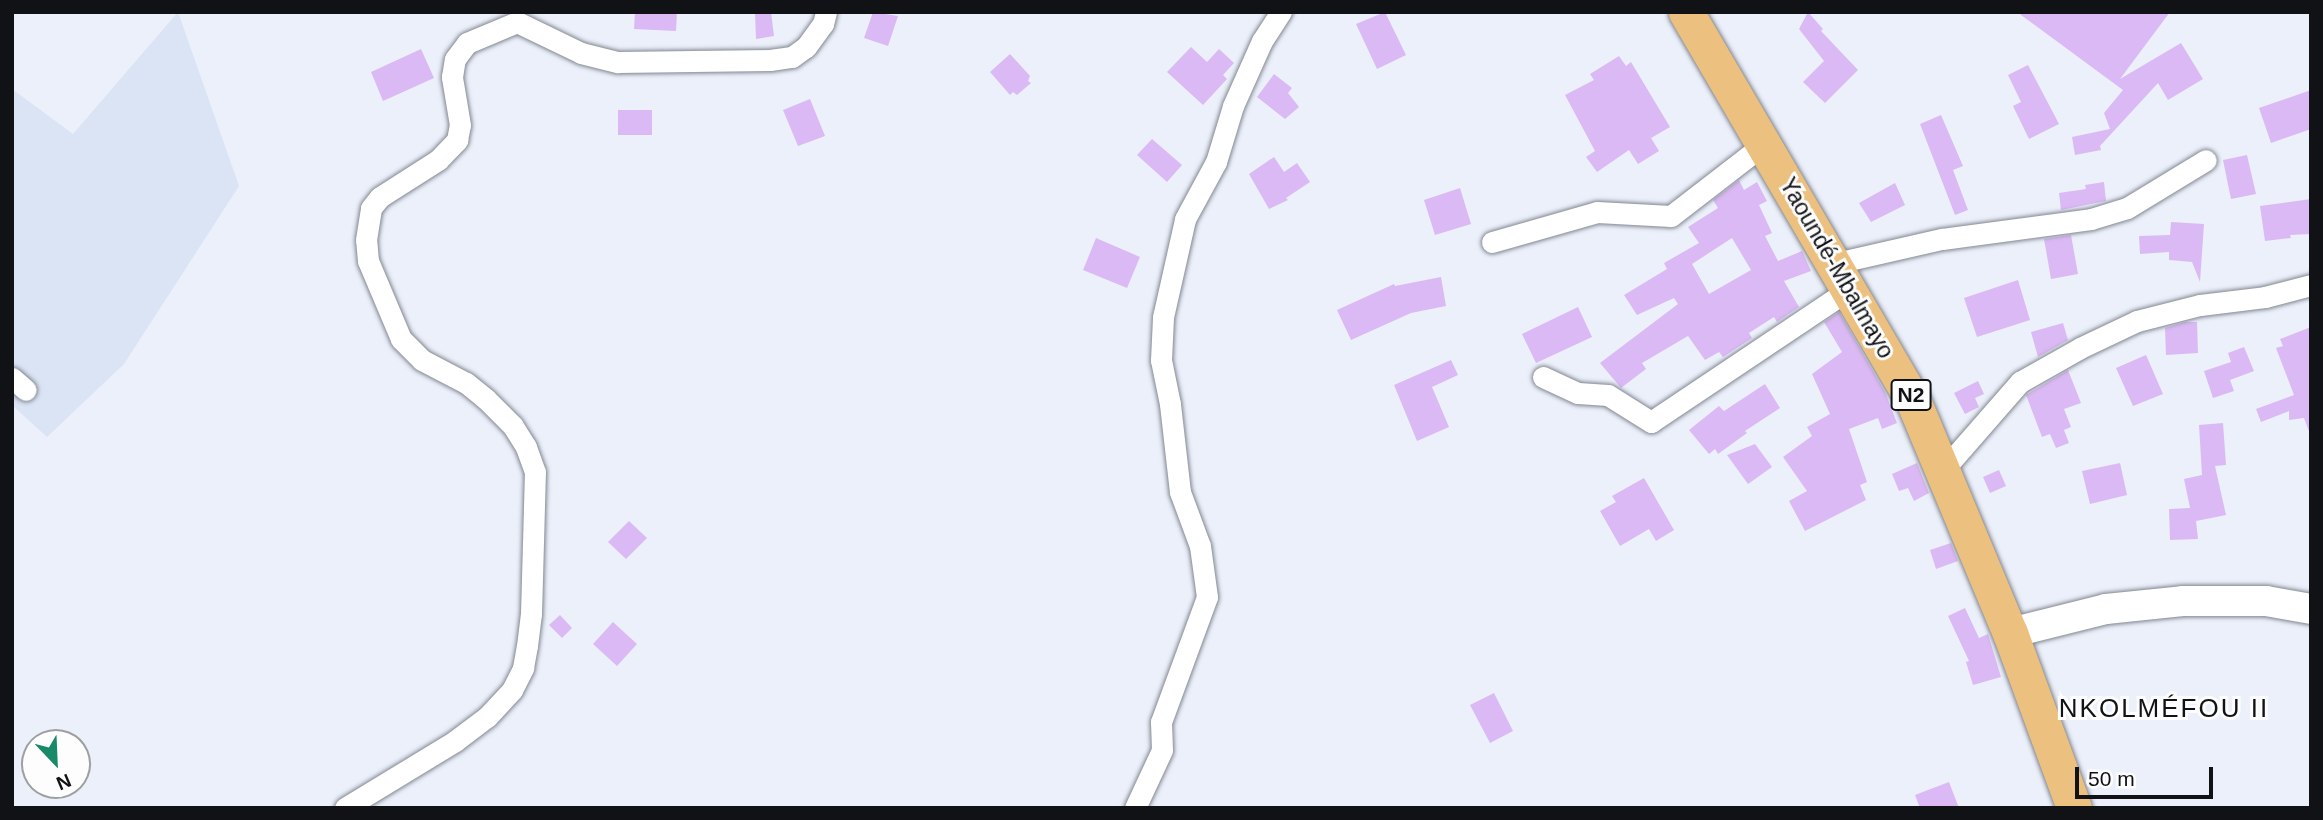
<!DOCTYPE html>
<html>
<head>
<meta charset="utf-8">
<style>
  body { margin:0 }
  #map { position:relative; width:2323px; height:820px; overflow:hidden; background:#ebf0fb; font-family:Helvetica,sans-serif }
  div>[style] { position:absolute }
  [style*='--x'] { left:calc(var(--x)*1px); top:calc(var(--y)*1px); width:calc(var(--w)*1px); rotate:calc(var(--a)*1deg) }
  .built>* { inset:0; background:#dae4f4 }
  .building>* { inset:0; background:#dbb9f5 }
  .roads { filter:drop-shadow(0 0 2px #828791) drop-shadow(0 0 2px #828791) }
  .minor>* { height:21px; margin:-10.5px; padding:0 10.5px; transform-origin:10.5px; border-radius:10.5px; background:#fff }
  .secondary>* { height:30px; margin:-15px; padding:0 15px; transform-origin:15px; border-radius:15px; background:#fff }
  .trunk>* { height:35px; margin:-17.5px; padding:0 17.5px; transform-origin:17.5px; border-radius:17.5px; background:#ecc07f }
  span { translate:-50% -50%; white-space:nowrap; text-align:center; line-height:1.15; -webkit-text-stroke:6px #fdfdfd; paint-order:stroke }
  .shield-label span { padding:2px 5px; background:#fdfdfd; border:2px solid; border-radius:5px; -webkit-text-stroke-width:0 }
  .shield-label { font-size:21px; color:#101216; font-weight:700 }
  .street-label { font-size:23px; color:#101216 }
  .quarter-label { font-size:26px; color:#101216; letter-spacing:2px }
  .frame { position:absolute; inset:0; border:14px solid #101216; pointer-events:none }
  .north { position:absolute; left:21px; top:729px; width:70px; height:70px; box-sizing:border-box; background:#fdfdfd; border:2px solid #9e9fa1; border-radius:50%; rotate:157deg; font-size:19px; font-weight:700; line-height:28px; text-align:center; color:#101216 }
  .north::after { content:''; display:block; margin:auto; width:24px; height:32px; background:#198968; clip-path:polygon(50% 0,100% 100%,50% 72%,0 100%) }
  .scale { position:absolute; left:2075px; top:767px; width:138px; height:32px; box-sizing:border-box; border:4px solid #101216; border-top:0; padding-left:9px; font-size:21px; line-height:24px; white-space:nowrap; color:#101216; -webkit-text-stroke:5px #fdfdfd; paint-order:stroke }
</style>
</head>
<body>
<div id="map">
  <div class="built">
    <i style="clip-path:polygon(178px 12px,239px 186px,124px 364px,47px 437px,12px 405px,12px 89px,73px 134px)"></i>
  </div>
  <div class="building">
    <i style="clip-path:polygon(635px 12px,677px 12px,676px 31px,634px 29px)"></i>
    <i style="clip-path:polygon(755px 12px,771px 12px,774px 36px,756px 39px)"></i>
    <i style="clip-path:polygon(873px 12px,898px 16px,888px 46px,864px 38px)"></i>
    <i style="clip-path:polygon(1385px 12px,1406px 55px,1377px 69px,1356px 24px)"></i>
    <i style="clip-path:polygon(1808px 12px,1823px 29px,1821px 31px,1858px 70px,1825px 103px,1803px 82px,1824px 61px,1799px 29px)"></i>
    <i style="clip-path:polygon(2017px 12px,2170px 12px,2120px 79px,2181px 43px,2203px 79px,2168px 100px,2158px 83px,2100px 146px,2101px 150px,2075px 155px,2072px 137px,2110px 129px,2104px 113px,2123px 90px)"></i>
    <i style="clip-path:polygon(1191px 47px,1207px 62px,1219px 49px,1234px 63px,1223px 75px,1227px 79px,1203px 105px,1167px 72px)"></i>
    <i style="clip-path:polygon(421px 49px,434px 78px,383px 101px,371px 72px)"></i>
    <i style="clip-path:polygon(1010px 54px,1030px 76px,1028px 81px,1031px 83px,1017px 95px,1013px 92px,1010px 95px,990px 72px)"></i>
    <i style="clip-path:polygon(1619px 56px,1626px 66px,1631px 62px,1670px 127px,1651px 138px,1659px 151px,1638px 164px,1629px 150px,1597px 172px,1586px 157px,1595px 151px,1565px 95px,1594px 80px,1590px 74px)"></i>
    <i style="clip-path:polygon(2028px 65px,2059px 124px,2029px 139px,2013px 106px,2021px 102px,2008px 75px)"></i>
    <i style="clip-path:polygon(1274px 74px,1292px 88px,1288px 93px,1299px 107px,1285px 119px,1257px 97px)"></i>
    <i style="clip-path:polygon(2311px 90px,2311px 129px,2271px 143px,2259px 108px)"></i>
    <i style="clip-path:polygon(810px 99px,825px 136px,798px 146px,783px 110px)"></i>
    <i style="clip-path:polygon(618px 110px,652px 110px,652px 135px,618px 135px)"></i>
    <i style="clip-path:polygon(1941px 115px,1963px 166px,1953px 170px,1968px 210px,1955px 215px,1920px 124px)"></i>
    <i style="clip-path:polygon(1152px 139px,1182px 165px,1167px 182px,1137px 155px)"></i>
    <i style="clip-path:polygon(2247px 155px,2256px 194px,2231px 199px,2223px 160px)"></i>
    <i style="clip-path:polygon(1274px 157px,1284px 172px,1297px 163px,1310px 182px,1286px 198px,1288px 200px,1269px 209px,1249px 174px)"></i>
    <i style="clip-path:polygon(evenodd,1739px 180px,1744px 190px,1757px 182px,1767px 201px,1759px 205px,1772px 233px,1765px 236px,1778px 261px,1802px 251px,1811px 271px,1784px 281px,1799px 307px,1777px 322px,1774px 317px,1749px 333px,1752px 338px,1723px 357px,1719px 352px,1705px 360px,1688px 336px,1642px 363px,1646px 369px,1621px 388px,1600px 363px,1678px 304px,1674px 298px,1637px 315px,1624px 295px,1667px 269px,1664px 263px,1699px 243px,1688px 227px,1718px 208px,1713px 200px,1739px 180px,1732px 238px,1751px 270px,1709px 294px,1692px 264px,1732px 238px)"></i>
    <i style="clip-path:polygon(2104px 182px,2106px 201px,2061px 210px,2059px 193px,2086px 189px,2085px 185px)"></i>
    <i style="clip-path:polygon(1895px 183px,1905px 205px,1871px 222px,1859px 203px)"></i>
    <i style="clip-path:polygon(1460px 188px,1471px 224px,1435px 235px,1424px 200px)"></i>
    <i style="clip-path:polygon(2311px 199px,2311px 234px,2290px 235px,2291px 238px,2265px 241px,2260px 206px)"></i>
    <i style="clip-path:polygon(2171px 222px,2204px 224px,2200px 282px,2192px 262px,2169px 260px,2169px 252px,2140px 254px,2139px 236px,2170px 235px)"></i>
    <i style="clip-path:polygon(2071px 235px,2078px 274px,2051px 279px,2044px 239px)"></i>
    <i style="clip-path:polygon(1096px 238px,1140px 257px,1127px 288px,1083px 270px)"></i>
    <i style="clip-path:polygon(1441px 277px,1446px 306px,1411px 313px,1351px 340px,1337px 310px,1394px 284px,1395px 286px)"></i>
    <i style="clip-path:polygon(2018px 280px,2030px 320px,1977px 337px,1964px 298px)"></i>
    <i style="clip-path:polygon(1578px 307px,1592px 337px,1536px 363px,1522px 334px)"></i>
    <i style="clip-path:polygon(1839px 312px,1885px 392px,1897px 423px,1882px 429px,1878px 418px,1849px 429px,1867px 482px,1860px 485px,1866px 500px,1805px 531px,1789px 501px,1807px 491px,1783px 457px,1812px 436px,1807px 427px,1830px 414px,1812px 374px,1842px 352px,1824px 322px)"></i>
    <i style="clip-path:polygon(2185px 322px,2197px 322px,2198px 353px,2166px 355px,2165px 328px)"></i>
    <i style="clip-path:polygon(2063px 323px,2068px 340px,2038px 357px,2031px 332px)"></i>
    <i style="clip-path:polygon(2311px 327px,2311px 434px,2310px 434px,2304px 418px,2289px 420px,2289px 411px,2261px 422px,2256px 409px,2294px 395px,2276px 348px,2283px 346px,2280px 339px)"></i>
    <i style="clip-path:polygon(2244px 347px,2254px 371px,2230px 380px,2234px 391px,2213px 398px,2204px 371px,2231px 362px,2228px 353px)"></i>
    <i style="clip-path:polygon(2146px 355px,2163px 394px,2133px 406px,2116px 368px)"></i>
    <i style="clip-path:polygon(1451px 360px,1458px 375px,1432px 387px,1449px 427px,1417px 441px,1394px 385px)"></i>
    <i style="clip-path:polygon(2068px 370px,2081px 403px,2064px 409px,2071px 427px,2064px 430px,2069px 443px,2056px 448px,2050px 434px,2042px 437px,2026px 395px)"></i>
    <i style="clip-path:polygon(1978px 381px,1984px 394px,1975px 398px,1979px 407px,1965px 414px,1954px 393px)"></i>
    <i style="clip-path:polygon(1765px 384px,1780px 408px,1745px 431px,1747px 433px,1718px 454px,1715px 449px,1709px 454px,1689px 430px,1719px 406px,1724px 411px)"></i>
    <i style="clip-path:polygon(2223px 423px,2226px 465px,2215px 466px,2226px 515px,2196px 521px,2198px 539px,2170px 540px,2169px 509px,2190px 508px,2184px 479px,2202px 475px,2199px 425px)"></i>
    <i style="clip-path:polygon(1755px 444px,1772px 467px,1748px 484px,1727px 455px)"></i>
    <i style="clip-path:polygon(1917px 463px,1929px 493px,1914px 501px,1908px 488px,1899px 491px,1892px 474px)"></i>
    <i style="clip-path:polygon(2120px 463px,2127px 495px,2090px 504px,2082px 471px)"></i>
    <i style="clip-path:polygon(1999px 470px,2006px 486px,1990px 493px,1983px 477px)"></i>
    <i style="clip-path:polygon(1644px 478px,1674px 530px,1656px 541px,1649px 529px,1620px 546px,1600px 511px,1616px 502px,1612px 496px)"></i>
    <i style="clip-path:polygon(629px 521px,647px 538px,626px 559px,608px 542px)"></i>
    <i style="clip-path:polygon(1951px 543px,1958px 561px,1936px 569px,1930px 550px)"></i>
    <i style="clip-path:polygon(1965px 608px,1979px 638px,1988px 634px,2001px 677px,1973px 685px,1966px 662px,1969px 661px,1948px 616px)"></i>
    <i style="clip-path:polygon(560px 615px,572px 628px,562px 638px,549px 625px)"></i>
    <i style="clip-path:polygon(613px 622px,637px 644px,617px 666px,593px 644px)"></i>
    <i style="clip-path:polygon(1494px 693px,1513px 731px,1490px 743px,1470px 705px)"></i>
    <i style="clip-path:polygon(1949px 782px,1959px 808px,1920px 808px,1915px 795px)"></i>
  </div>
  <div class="roads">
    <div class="minor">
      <i style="--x:1492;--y:242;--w:109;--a:-15.9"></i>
      <i style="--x:1597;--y:212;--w:74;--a:3.1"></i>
      <i style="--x:1671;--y:216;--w:118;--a:-37.7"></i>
      <i style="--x:1836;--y:263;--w:109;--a:-12.8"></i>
      <i style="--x:1942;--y:239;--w:150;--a:-7.6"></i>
      <i style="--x:2091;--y:219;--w:38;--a:-17"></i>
      <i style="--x:2127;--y:208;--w:92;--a:-31.3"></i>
      <i style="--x:1543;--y:377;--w:38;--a:25"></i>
      <i style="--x:1578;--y:393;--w:30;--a:4"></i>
      <i style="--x:1608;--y:395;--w:51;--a:32.1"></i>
      <i style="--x:1651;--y:422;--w:239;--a:-33.8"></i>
      <i style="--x:12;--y:378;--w:18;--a:41"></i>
      <i style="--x:1944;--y:469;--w:116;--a:-48.9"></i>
      <i style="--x:2020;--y:382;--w:69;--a:-29.5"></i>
      <i style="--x:2080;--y:348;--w:63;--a:-25.3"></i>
      <i style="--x:2137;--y:321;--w:65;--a:-14.3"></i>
      <i style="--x:2200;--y:305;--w:65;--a:-7"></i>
      <i style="--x:2265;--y:297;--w:48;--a:-14.6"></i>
      <i style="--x:345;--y:808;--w:129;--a:-31.3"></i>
      <i style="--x:455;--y:741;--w:40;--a:-37"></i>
      <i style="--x:487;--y:717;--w:37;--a:-47"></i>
      <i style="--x:512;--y:690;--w:25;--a:-63"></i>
      <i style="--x:523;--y:668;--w:22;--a:-80"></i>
      <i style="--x:527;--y:646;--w:32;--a:-83"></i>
      <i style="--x:531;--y:614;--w:142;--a:-88.4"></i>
      <i style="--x:535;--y:472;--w:27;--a:-110"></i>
      <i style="--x:526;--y:447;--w:25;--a:-122"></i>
      <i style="--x:513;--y:426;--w:38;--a:-135"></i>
      <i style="--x:486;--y:399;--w:26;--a:-141"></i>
      <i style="--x:466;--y:383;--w:50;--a:-152.4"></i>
      <i style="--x:422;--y:360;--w:30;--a:-135"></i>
      <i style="--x:401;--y:339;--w:85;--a:-112.9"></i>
      <i style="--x:368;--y:261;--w:21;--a:-95"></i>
      <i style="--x:366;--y:240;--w:32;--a:-81"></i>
      <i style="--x:371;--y:208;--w:14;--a:-51"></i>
      <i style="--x:380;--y:197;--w:69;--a:-32.5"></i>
      <i style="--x:438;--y:160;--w:28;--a:-46"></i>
      <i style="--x:457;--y:140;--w:15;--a:-79"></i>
      <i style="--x:460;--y:125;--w:49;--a:-99.5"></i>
      <i style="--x:452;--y:77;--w:18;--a:-81"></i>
      <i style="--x:455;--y:59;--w:20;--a:-53"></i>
      <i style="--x:467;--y:43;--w:54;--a:-22.8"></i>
      <i style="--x:517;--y:22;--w:71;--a:25.8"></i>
      <i style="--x:581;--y:53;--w:38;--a:14"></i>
      <i style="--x:618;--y:62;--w:152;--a:-0.8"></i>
      <i style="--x:770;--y:60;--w:22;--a:-8"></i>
      <i style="--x:792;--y:57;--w:17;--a:-36"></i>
      <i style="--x:806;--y:47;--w:29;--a:-54"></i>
      <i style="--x:823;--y:24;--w:12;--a:-76"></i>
      <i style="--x:1135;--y:808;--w:64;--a:-65"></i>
      <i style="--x:1162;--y:750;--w:28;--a:-92"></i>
      <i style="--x:1161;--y:722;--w:133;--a:-69.8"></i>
      <i style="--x:1207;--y:597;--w:51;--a:-97.8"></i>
      <i style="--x:1200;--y:546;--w:58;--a:-110.3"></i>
      <i style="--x:1180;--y:492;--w:89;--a:-96.5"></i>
      <i style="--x:1170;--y:404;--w:45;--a:-101.6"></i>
      <i style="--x:1161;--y:360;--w:43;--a:-87.3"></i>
      <i style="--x:1163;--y:317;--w:100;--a:-77.3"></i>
      <i style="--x:1185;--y:219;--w:65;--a:-61.5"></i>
      <i style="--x:1216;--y:162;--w:59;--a:-73.1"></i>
      <i style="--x:1233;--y:106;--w:71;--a:-66"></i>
      <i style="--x:1262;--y:41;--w:35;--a:-57"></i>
    </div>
    <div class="secondary">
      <i style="--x:2010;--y:633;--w:99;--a:-14"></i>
      <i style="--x:2106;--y:609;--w:77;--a:-5.9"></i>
      <i style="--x:2183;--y:601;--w:83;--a:0"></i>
      <i style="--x:2266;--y:601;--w:46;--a:10.1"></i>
    </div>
    <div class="trunk">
      <i style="--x:1686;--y:12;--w:447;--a:59.7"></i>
      <i style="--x:1912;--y:398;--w:255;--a:67.4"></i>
      <i style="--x:2010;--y:633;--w:186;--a:69.9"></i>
    </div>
  </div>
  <div class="shield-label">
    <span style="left:1911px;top:395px">N2</span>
  </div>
  <div class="street-label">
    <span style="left:1837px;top:268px;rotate:60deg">Yaoundé-Mbalmayo</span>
  </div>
  <div class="quarter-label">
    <span style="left:2164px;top:709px">NKOLMÉFOU II</span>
  </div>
  <div class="frame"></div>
  <div class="north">N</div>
  <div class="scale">50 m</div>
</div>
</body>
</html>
